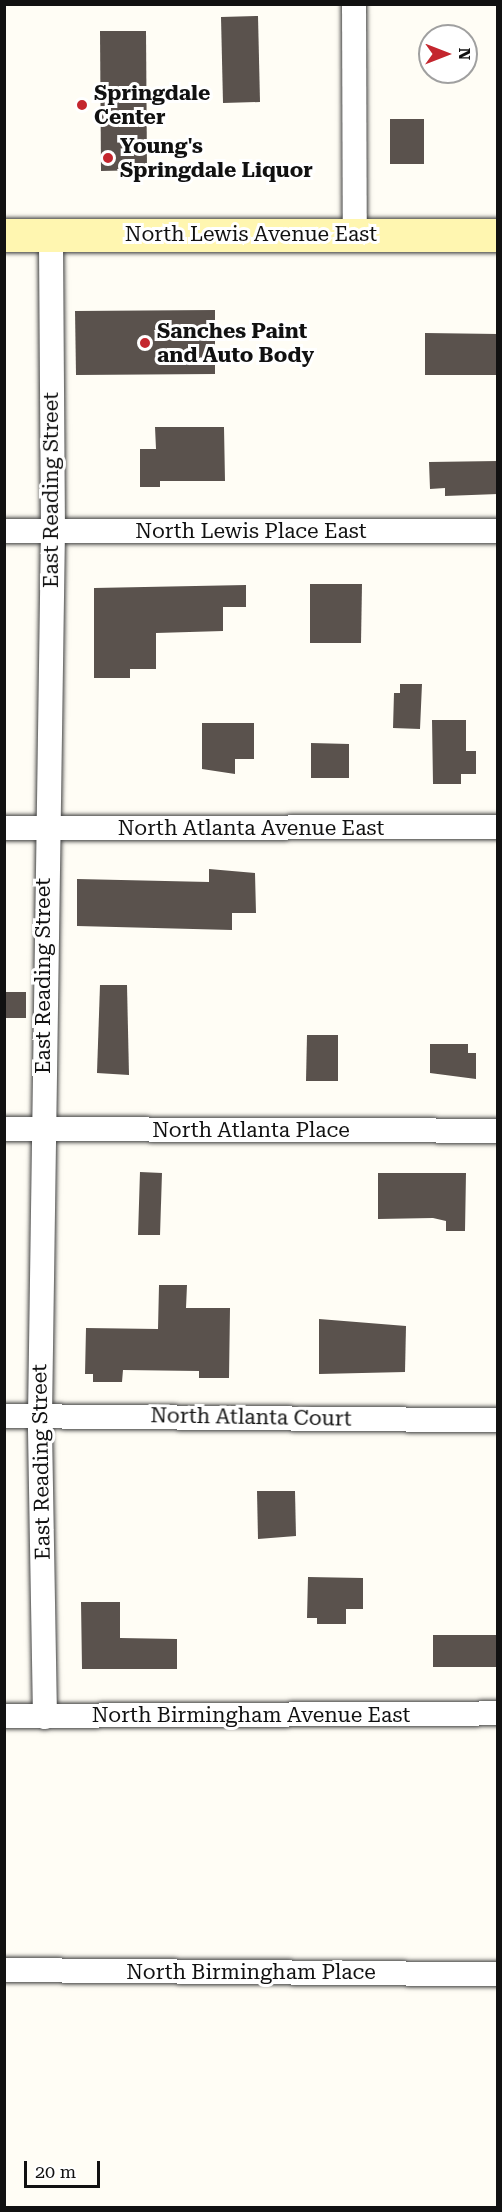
<!DOCTYPE html>
<html>
<head>
<meta charset="utf-8">
<style>
  body { margin:0 }
  #map { position:relative; width:502px; height:2212px; overflow:hidden; background:#fffdf5; font-family:"Roboto Serif",serif }
  div>[style] { position:absolute }
  [style*='--x'] { left:calc(var(--x)*1px); top:calc(var(--y)*1px); width:calc(var(--w)*1px); rotate:calc(var(--a)*1deg) }
  .building>* { inset:0; background:#5a524d }
  .roads { filter:drop-shadow(0 0 2px #444) drop-shadow(0 0 2px #444) }
  .minor>* { height:24px; margin:-12px; padding:0 12px; transform-origin:12px; border-radius:12px; background:#fff }
  .secondary>* { height:33px; margin:-16.5px; padding:0 16.5px; transform-origin:16.5px; border-radius:16.5px; background:#fff6b0 }
  .dots>* { width:16px; height:16px; translate:-50% -50%; box-sizing:border-box; border:3px solid #fff; border-radius:50% }
  span { translate:-50% -50%; white-space:nowrap; text-align:center; line-height:1.15; -webkit-text-stroke:6px #fff; paint-order:stroke }
  .poi-label { font-size:21px; color:#111; font-weight:700 }
  .left { translate:0 -50%; text-align:left }
  .street-label { font-size:21px; color:#111 }
  .frame { position:absolute; inset:0; border:6px solid #111; pointer-events:none }
  .north { position:absolute; left:418px; top:24px; width:60px; height:60px; box-sizing:border-box; background:#fff; border:2px solid #a0a0a0; border-radius:50%; rotate:90deg; font-size:16px; font-weight:700; line-height:24px; text-align:center; color:#111 }
  .north::after { content:''; display:block; margin:auto; width:21px; height:27px; background:#c4262e; clip-path:polygon(50% 0,100% 100%,50% 72%,0 100%) }
  .scale { position:absolute; left:24px; top:2161px; width:76px; height:27px; box-sizing:border-box; border:3px solid #111; border-top:0; padding-left:8px; font-size:18px; line-height:21px; white-space:nowrap; color:#111; -webkit-text-stroke:4px #fff; paint-order:stroke }
</style>
</head>
<body>
<div id="map">
  <div class="building">
    <i style="clip-path:polygon(258px 16px,260px 102px,223px 103px,221px 17px)"></i>
    <i style="clip-path:polygon(100px 31px,146px 31px,147px 170px,101px 171px)"></i>
    <i style="clip-path:polygon(390px 119px,424px 119px,424px 164px,390px 164px)"></i>
    <i style="clip-path:polygon(215px 310px,215px 374px,76px 375px,75px 311px)"></i>
    <i style="clip-path:polygon(425px 333px,498px 334px,498px 375px,425px 375px)"></i>
    <i style="clip-path:polygon(155px 427px,224px 427px,225px 481px,160px 481px,160px 487px,140px 487px,140px 449px,156px 449px)"></i>
    <i style="clip-path:polygon(498px 461px,498px 494px,445px 496px,445px 488px,430px 489px,429px 462px)"></i>
    <i style="clip-path:polygon(310px 584px,362px 584px,361px 643px,310px 643px)"></i>
    <i style="clip-path:polygon(246px 585px,246px 607px,223px 607px,223px 631px,156px 633px,156px 669px,130px 669px,130px 678px,94px 678px,94px 588px)"></i>
    <i style="clip-path:polygon(400px 684px,422px 684px,420px 729px,393px 728px,394px 693px,400px 693px)"></i>
    <i style="clip-path:polygon(432px 720px,466px 720px,466px 751px,476px 751px,476px 774px,461px 774px,461px 784px,433px 784px)"></i>
    <i style="clip-path:polygon(202px 723px,254px 723px,254px 759px,235px 759px,235px 774px,202px 769px)"></i>
    <i style="clip-path:polygon(311px 743px,349px 744px,349px 778px,311px 778px)"></i>
    <i style="clip-path:polygon(209px 869px,255px 873px,256px 913px,232px 913px,232px 930px,77px 926px,77px 879px,209px 882px)"></i>
    <i style="clip-path:polygon(100px 985px,127px 985px,129px 1075px,97px 1073px)"></i>
    <i style="clip-path:polygon(4px 992px,26px 992px,26px 1018px,4px 1018px)"></i>
    <i style="clip-path:polygon(307px 1035px,338px 1035px,338px 1081px,306px 1081px)"></i>
    <i style="clip-path:polygon(430px 1044px,468px 1044px,468px 1053px,476px 1053px,476px 1079px,430px 1073px)"></i>
    <i style="clip-path:polygon(140px 1172px,162px 1173px,160px 1235px,138px 1235px)"></i>
    <i style="clip-path:polygon(378px 1173px,466px 1173px,465px 1231px,446px 1231px,446px 1221px,433px 1218px,378px 1219px)"></i>
    <i style="clip-path:polygon(159px 1285px,187px 1285px,186px 1308px,230px 1308px,229px 1378px,199px 1378px,199px 1371px,123px 1370px,122px 1382px,93px 1382px,93px 1374px,85px 1374px,86px 1328px,158px 1329px)"></i>
    <i style="clip-path:polygon(319px 1319px,406px 1326px,405px 1372px,319px 1374px)"></i>
    <i style="clip-path:polygon(257px 1491px,295px 1491px,296px 1536px,258px 1539px)"></i>
    <i style="clip-path:polygon(308px 1577px,363px 1578px,363px 1609px,346px 1609px,346px 1624px,317px 1624px,317px 1618px,307px 1618px)"></i>
    <i style="clip-path:polygon(81px 1602px,120px 1602px,120px 1638px,177px 1639px,177px 1669px,82px 1669px)"></i>
    <i style="clip-path:polygon(433px 1635px,498px 1635px,498px 1667px,433px 1667px)"></i>
  </div>
  <div class="roads">
    <div class="minor">
      <i style="--x:354;--y:4;--w:230;--a:89.8"></i>
      <i style="--x:4;--y:531;--w:494;--a:0"></i>
      <i style="--x:4;--y:828;--w:494;--a:-0.1"></i>
      <i style="--x:4;--y:1129;--w:494;--a:0.2"></i>
      <i style="--x:4;--y:1416;--w:494;--a:0.5"></i>
      <i style="--x:4;--y:1716;--w:494;--a:-0.3"></i>
      <i style="--x:45;--y:1717;--w:301;--a:-91"></i>
      <i style="--x:40;--y:1416;--w:885;--a:-89.16"></i>
      <i style="--x:53;--y:531;--w:296;--a:-90.4"></i>
      <i style="--x:4;--y:1970;--w:494;--a:0.5"></i>
    </div>
    <div class="secondary">
      <i style="--x:4;--y:235;--w:494;--a:0"></i>
    </div>
  </div>
  <div class="dots">
    <i style="left:82px;top:105px;background:#c4262e"></i>
    <i style="left:108px;top:158px;background:#c4262e"></i>
    <i style="left:145px;top:343px;background:#c4262e"></i>
  </div>
  <div class="poi-label">
    <span class="left" style="left:94px;top:105px">Springdale<br>Center</span>
    <span class="left" style="left:120px;top:158px">Young's<br>Springdale Liquor</span>
    <span class="left" style="left:157px;top:343px">Sanches Paint<br>and Auto Body</span>
  </div>
  <div class="street-label">
    <span style="left:251px;top:234px">North Lewis Avenue East</span>
    <span style="left:51px;top:490px;rotate:-90deg">East Reading Street</span>
    <span style="left:251px;top:531px">North Lewis Place East</span>
    <span style="left:251px;top:828px">North Atlanta Avenue East</span>
    <span style="left:43px;top:976px;rotate:-90deg">East Reading Street</span>
    <span style="left:251px;top:1130px">North Atlanta Place</span>
    <span style="left:251px;top:1417px;rotate:1deg">North Atlanta Court</span>
    <span style="left:41px;top:1462px;rotate:-91deg">East Reading Street</span>
    <span style="left:251px;top:1715px">North Birmingham Avenue East</span>
    <span style="left:251px;top:1972px">North Birmingham Place</span>
  </div>
  <div class="frame"></div>
  <div class="north">N</div>
  <div class="scale">20 m</div>
</div>
</body>
</html>
